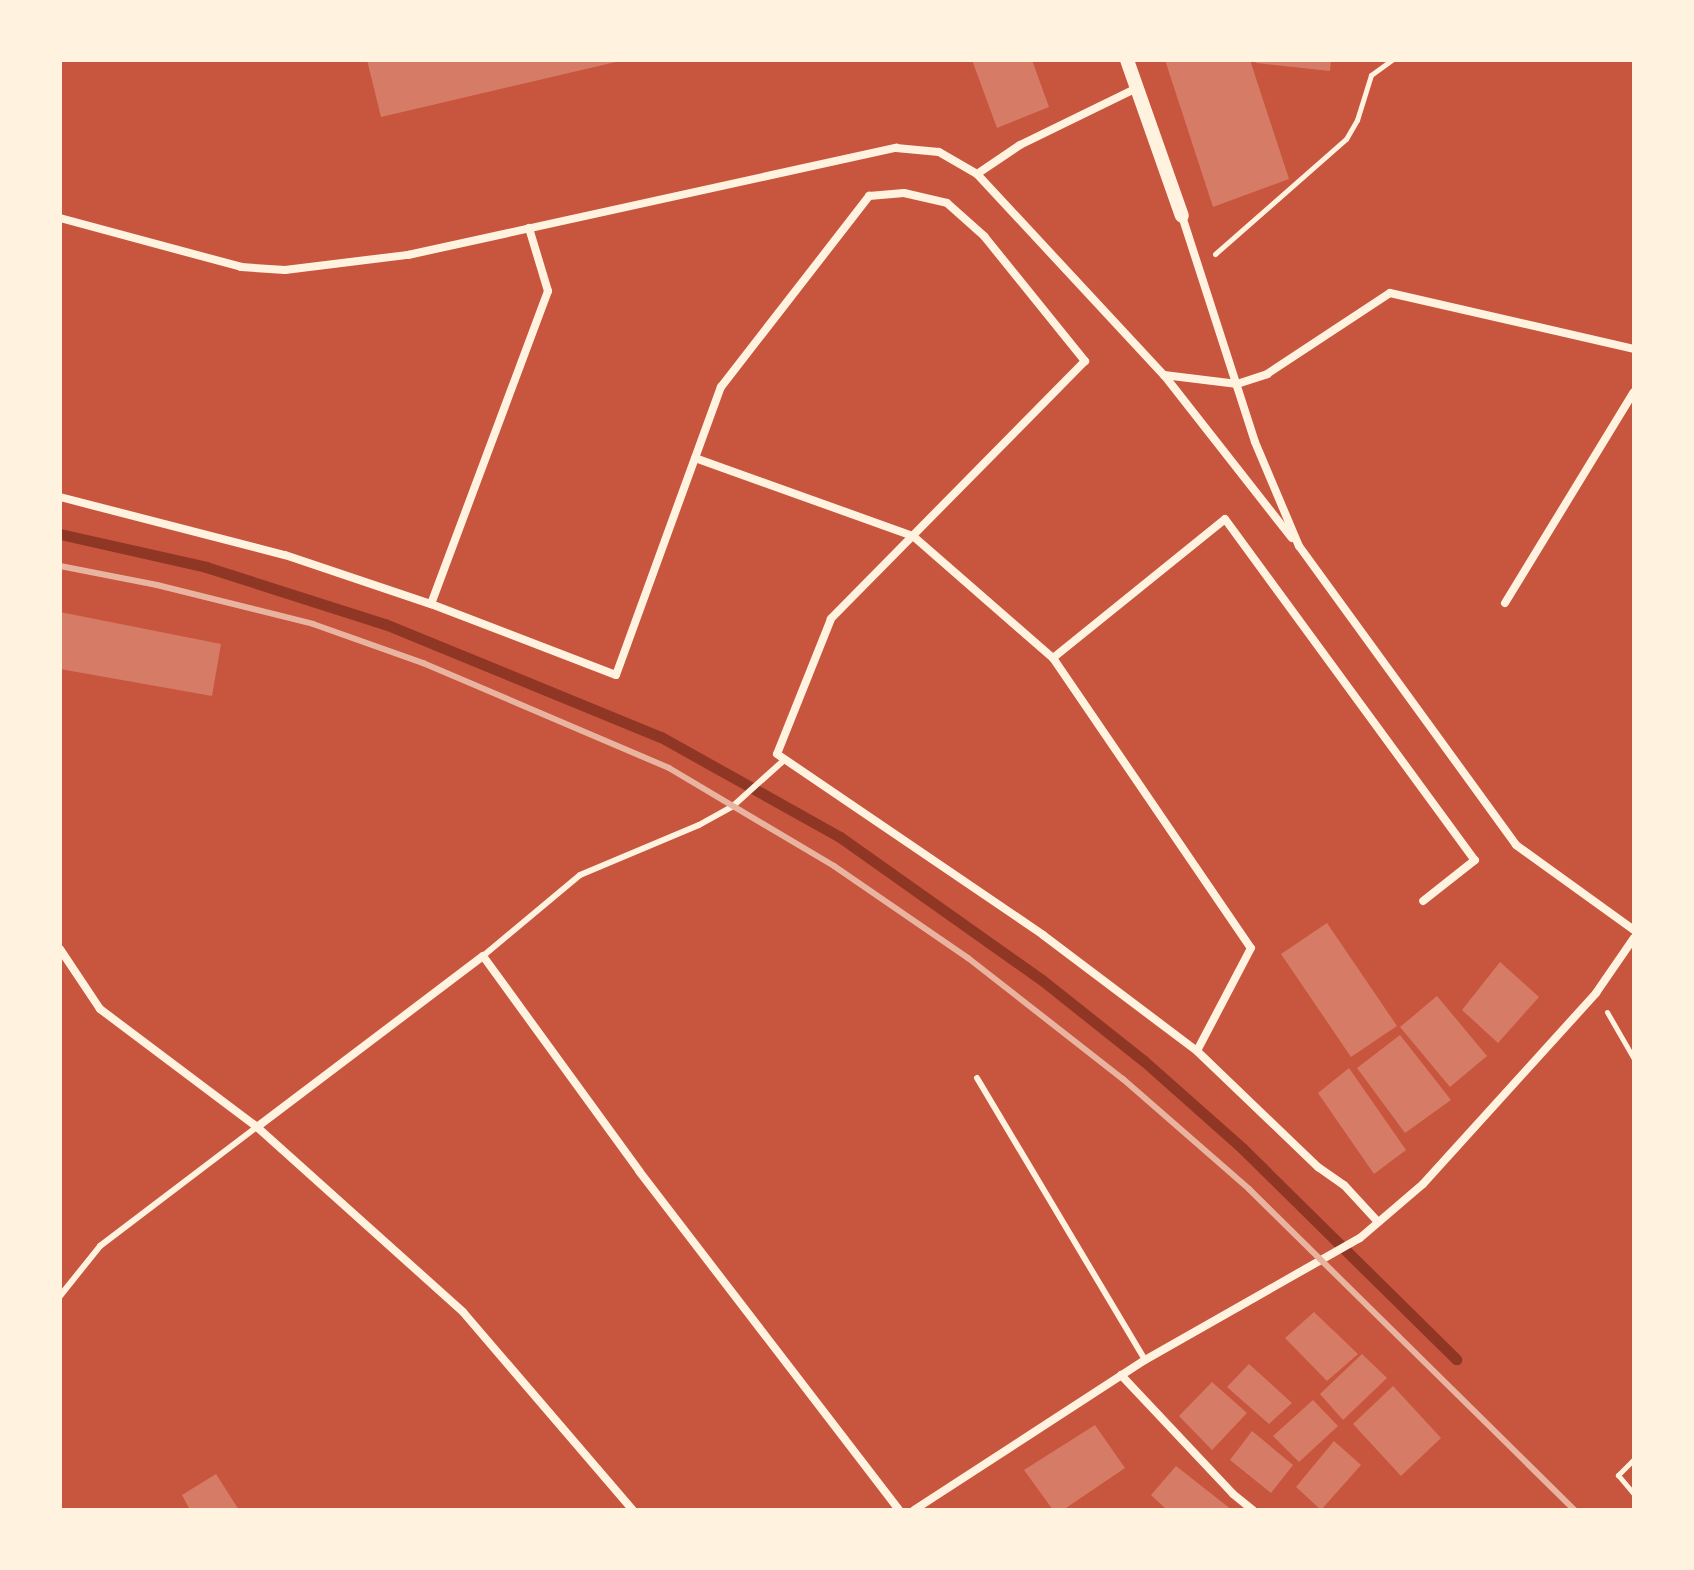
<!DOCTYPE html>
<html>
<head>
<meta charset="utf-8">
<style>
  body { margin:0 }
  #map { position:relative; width:1694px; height:1570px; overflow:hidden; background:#c8553d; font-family:"Open Sans",sans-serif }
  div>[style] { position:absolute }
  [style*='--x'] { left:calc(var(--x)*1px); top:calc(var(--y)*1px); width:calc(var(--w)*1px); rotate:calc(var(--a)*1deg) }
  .stream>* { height:11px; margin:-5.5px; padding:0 5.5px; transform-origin:5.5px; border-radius:5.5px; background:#8f3625 }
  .building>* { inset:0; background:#d67c66 }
  .path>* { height:5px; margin:-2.5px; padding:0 2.5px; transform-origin:2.5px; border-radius:2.5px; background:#fff3e0 }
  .service>* { height:6px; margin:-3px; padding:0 3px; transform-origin:3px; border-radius:3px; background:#fff3e0 }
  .minor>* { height:8px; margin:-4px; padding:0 4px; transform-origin:4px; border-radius:4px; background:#fff3e0 }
  .tertiary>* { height:14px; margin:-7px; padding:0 7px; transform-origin:7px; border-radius:7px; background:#fff3e0 }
  .rail>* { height:6px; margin:-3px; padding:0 3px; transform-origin:3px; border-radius:3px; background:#e9b49f }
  span { translate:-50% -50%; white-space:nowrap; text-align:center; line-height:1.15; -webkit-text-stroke:6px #fff3e0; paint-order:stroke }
  .frame { position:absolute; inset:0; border:62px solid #fff3e0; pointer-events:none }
</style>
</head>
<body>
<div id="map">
  <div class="stream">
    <i style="--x:60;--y:534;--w:150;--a:12.7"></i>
    <i style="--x:206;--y:567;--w:188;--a:17.7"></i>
    <i style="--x:385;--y:624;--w:298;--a:22.3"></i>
    <i style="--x:661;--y:737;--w:205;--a:29.2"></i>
    <i style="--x:840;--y:837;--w:247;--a:35.3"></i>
    <i style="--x:1042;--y:980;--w:130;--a:38.5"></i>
    <i style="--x:1144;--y:1061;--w:131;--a:41.6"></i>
    <i style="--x:1242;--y:1148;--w:301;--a:44.6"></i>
  </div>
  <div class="building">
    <i style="clip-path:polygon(367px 60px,620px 60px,620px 61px,381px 117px)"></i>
    <i style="clip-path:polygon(972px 60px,1032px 60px,1049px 107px,997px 128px)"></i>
    <i style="clip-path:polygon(1165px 60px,1250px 60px,1289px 179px,1213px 207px)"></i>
    <i style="clip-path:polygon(1255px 60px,1331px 60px,1330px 71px,1256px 63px)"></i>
    <i style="clip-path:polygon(60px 612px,221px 644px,212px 696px,60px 669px)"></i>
    <i style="clip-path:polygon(1327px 923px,1397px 1026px,1351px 1057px,1281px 954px)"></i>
    <i style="clip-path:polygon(1500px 962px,1539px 997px,1498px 1043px,1462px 1010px)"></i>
    <i style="clip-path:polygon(1437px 996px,1487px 1056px,1450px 1087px,1400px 1027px)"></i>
    <i style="clip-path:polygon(1400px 1035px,1451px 1100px,1405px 1133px,1357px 1068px)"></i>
    <i style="clip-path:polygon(1349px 1068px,1406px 1150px,1374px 1174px,1318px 1093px)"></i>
    <i style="clip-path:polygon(1314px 1312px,1358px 1354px,1327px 1381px,1285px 1338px)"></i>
    <i style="clip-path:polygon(1362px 1354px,1387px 1378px,1343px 1420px,1320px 1394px)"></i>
    <i style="clip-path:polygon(1249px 1364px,1292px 1403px,1269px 1424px,1227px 1387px)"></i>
    <i style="clip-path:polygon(1212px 1382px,1247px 1413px,1212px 1450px,1179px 1416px)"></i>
    <i style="clip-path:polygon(1393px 1386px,1441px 1438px,1401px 1476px,1353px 1424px)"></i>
    <i style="clip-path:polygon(1313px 1400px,1338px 1426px,1299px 1462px,1273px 1436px)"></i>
    <i style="clip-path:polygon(1095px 1425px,1125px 1468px,1063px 1510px,1053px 1510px,1024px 1470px)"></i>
    <i style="clip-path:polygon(1252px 1431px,1293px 1465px,1271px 1493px,1230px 1460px)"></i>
    <i style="clip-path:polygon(1334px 1441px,1361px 1465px,1321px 1510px,1296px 1487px)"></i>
    <i style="clip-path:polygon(1176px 1466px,1232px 1510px,1167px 1510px,1151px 1495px)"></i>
    <i style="clip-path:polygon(216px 1474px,239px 1510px,190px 1510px,182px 1495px)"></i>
  </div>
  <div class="path">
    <i style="--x:1215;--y:254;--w:174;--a:-41.3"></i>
    <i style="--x:1346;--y:139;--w:22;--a:-60"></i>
    <i style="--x:1357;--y:120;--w:47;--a:-72.7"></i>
    <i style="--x:1371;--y:75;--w:26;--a:-36"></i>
    <i style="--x:1607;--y:1012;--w:54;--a:60.1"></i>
    <i style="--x:1634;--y:1459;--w:23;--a:135"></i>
    <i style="--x:1618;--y:1475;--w:25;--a:50"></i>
  </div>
  <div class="service">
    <i style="--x:483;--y:956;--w:126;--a:-39.9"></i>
    <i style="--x:580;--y:875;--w:129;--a:-22.8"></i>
    <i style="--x:699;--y:825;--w:39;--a:-29"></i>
    <i style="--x:733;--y:806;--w:67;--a:-42"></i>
    <i style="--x:977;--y:1078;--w:328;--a:59.2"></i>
    <i style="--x:60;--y:1296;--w:64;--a:-51.3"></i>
    <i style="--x:100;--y:1246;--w:197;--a:-37.2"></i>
  </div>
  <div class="minor">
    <i style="--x:977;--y:174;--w:52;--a:-34"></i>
    <i style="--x:1020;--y:145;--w:130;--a:-26"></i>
    <i style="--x:1182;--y:216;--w:237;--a:72.1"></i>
    <i style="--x:1255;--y:442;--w:113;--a:67.1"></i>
    <i style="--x:1299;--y:546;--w:369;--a:54"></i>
    <i style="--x:1516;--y:845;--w:145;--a:35.8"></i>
    <i style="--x:60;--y:218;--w:188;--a:15.1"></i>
    <i style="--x:241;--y:267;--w:44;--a:3.9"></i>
    <i style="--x:285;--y:270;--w:124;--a:-7"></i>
    <i style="--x:408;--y:255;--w:500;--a:-12.4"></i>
    <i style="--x:896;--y:148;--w:43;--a:5.3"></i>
    <i style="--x:939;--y:152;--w:44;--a:30.1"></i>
    <i style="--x:977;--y:174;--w:275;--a:47.1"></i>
    <i style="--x:1164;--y:375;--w:74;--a:7"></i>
    <i style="--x:1237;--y:384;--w:32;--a:-18"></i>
    <i style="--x:1267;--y:374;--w:147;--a:-33.4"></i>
    <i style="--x:1390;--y:293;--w:250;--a:12.9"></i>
    <i style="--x:1164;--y:375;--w:207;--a:51.9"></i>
    <i style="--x:695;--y:458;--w:232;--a:19.7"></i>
    <i style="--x:913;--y:536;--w:186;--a:41.1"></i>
    <i style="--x:1053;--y:658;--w:351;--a:55.7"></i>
    <i style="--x:1251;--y:948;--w:116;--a:117.7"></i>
    <i style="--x:60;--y:497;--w:232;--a:14.5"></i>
    <i style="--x:285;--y:555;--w:154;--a:18.6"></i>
    <i style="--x:431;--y:604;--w:198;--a:21"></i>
    <i style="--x:616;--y:675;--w:307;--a:-70"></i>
    <i style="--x:721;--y:387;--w:242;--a:-52.2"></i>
    <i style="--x:869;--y:196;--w:35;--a:-5"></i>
    <i style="--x:904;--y:193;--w:44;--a:13.1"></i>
    <i style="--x:947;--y:203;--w:50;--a:41.7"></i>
    <i style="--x:984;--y:236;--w:161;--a:51.1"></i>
    <i style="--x:1085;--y:361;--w:362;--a:134.6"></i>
    <i style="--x:831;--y:619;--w:145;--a:111.8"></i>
    <i style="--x:777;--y:754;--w:322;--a:34.2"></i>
    <i style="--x:1043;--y:935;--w:193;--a:37"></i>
    <i style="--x:1197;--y:1051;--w:168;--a:43.8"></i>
    <i style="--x:1318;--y:1167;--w:32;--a:35"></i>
    <i style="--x:1344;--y:1185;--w:50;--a:47.4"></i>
    <i style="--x:1505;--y:603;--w:247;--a:-58.6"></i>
    <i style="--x:431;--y:604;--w:334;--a:-69.5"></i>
    <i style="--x:548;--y:291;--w:66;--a:-106.8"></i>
    <i style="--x:1053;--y:658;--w:221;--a:-38.9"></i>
    <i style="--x:1225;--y:519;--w:423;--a:53.8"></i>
    <i style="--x:1475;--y:860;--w:66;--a:141.7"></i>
    <i style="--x:60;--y:949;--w:72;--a:56.3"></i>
    <i style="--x:100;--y:1009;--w:196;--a:36.9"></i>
    <i style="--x:257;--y:1127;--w:277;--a:41.9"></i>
    <i style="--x:463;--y:1312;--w:261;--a:49.4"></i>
    <i style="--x:257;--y:1127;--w:283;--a:-37.1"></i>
    <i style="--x:483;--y:956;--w:266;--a:54"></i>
    <i style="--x:639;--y:1171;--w:427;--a:52.5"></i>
    <i style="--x:1121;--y:1375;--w:163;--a:46.7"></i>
    <i style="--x:1233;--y:1494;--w:26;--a:39"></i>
    <i style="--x:914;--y:1510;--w:275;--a:-33"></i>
    <i style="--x:1145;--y:1360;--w:247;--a:-29.6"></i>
    <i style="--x:1360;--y:1238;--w:83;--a:-40.6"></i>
    <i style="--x:1423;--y:1184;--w:258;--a:-47.8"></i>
    <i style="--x:1596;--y:993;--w:67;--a:-55.4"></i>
  </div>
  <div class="tertiary">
    <i style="--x:1127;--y:60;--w:165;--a:70.6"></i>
  </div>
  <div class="rail">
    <i style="--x:60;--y:566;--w:99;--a:11.1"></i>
    <i style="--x:157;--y:585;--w:161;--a:14"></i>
    <i style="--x:313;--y:624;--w:117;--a:19.5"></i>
    <i style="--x:423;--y:663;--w:267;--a:23.1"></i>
    <i style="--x:669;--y:768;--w:192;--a:30.7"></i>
    <i style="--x:834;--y:866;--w:163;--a:34.5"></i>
    <i style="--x:968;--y:958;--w:197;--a:38"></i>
    <i style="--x:1123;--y:1079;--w:167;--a:41.1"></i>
    <i style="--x:1249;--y:1189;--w:458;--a:44.6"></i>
  </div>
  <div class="frame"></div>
</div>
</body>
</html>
